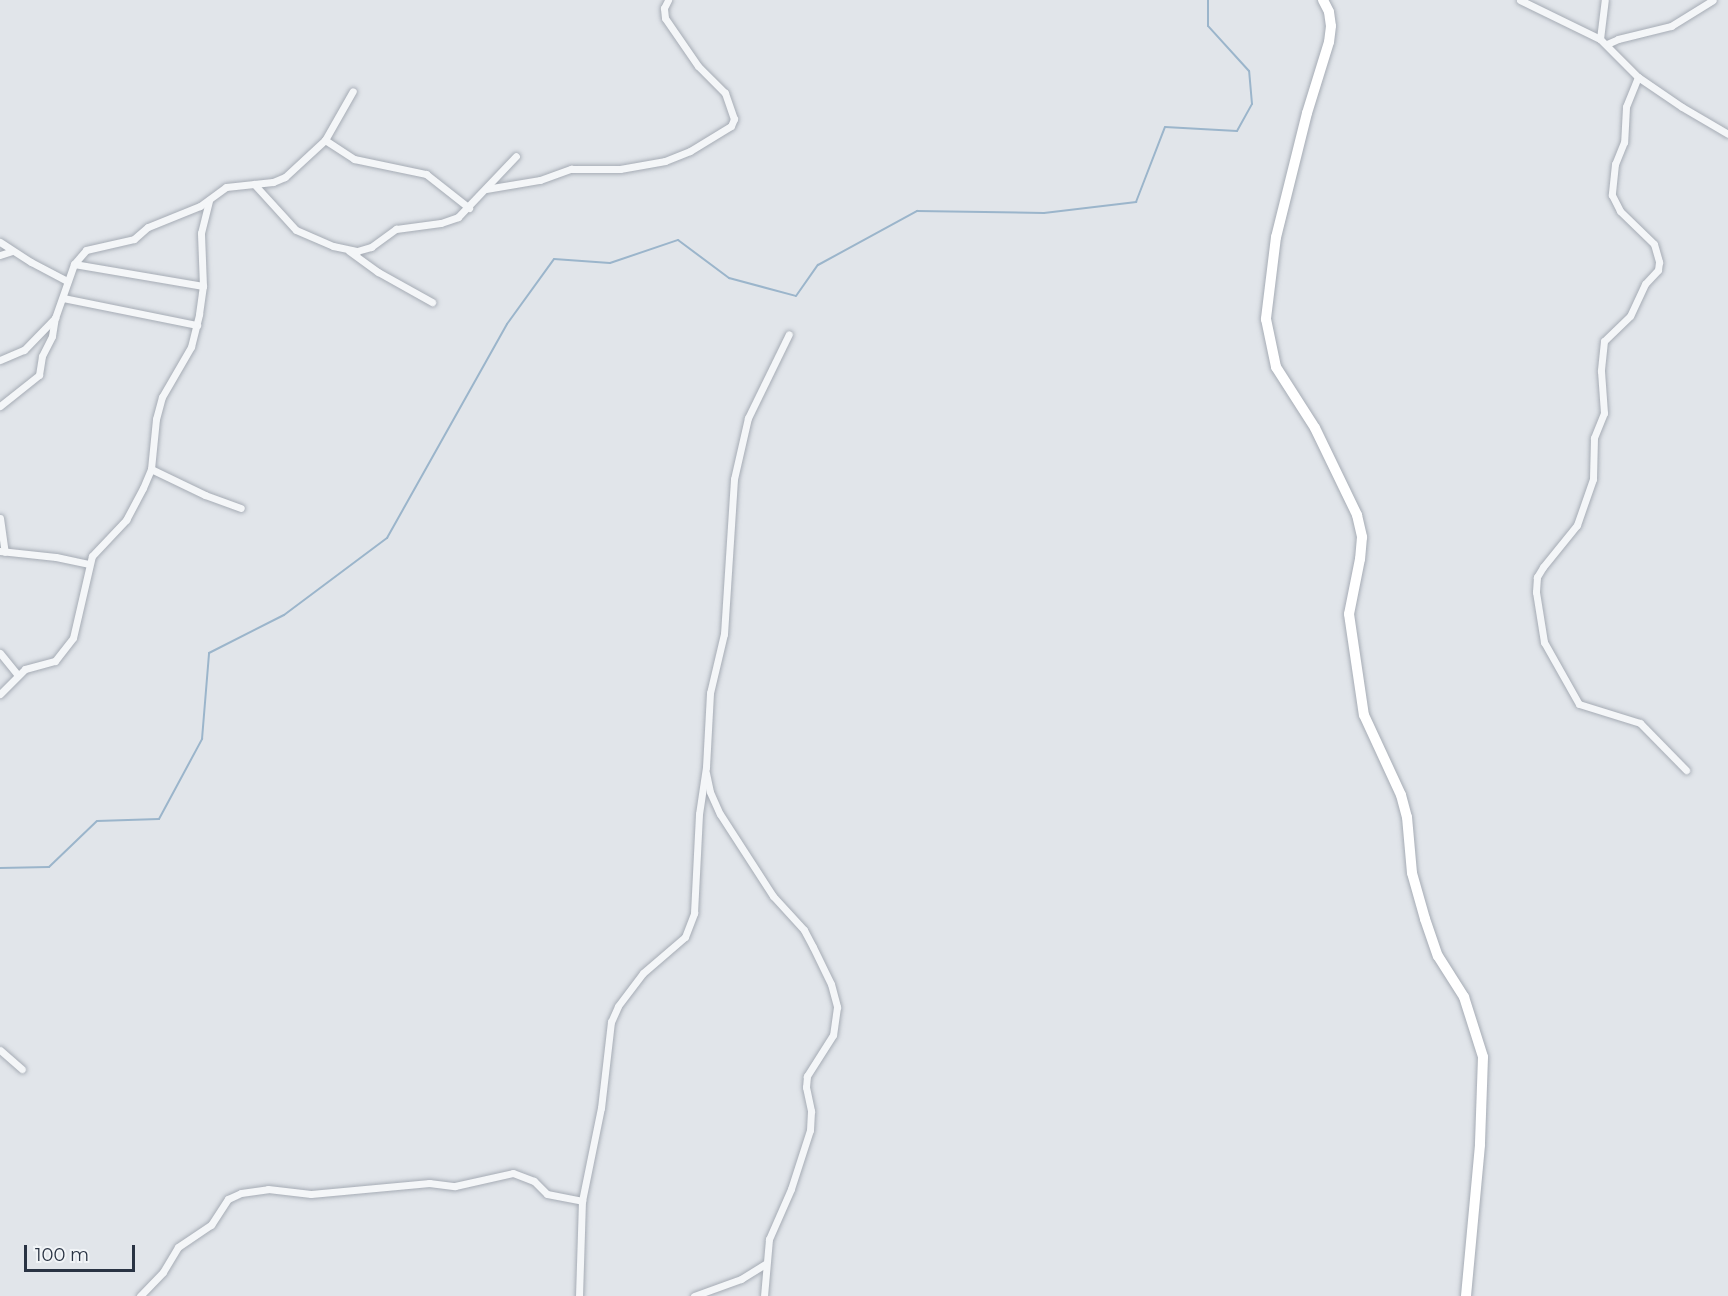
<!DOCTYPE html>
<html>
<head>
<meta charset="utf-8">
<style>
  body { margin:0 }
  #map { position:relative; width:1728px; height:1296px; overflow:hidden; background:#e1e5ea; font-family:Montserrat,sans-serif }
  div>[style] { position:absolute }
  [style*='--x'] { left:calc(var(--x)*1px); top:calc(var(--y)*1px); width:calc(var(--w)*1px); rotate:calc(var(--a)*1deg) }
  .stream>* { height:2px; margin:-1px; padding:0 1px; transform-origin:1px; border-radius:1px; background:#9bb5cb }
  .roads { filter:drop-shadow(0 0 2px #a6acb5) drop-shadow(0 0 2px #a6acb5) }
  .street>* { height:7px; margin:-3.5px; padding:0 3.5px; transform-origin:3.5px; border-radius:3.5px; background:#f4f6f8 }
  .secondary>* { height:10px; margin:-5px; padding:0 5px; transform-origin:5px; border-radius:5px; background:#fff }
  span { translate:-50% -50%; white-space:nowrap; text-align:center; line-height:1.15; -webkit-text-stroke:4.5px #f1f4f7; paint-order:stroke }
  .scale { position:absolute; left:24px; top:1245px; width:111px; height:27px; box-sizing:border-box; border:3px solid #293343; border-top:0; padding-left:8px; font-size:18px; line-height:21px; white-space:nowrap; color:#293343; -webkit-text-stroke:4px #f1f4f7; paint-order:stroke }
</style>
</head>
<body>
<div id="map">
  <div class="stream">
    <i style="--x:0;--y:868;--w:49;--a:-1.2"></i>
    <i style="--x:49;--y:867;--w:66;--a:-43.8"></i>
    <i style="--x:97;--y:821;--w:62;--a:-1.8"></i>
    <i style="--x:159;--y:819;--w:91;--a:-61.7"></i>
    <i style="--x:202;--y:739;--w:86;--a:-85.3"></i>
    <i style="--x:209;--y:653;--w:84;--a:-26.9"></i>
    <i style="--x:284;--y:615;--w:129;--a:-36.8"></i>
    <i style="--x:387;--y:538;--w:245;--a:-60.7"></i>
    <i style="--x:507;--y:324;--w:80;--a:-54.1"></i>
    <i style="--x:554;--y:259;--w:56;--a:4.1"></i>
    <i style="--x:610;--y:263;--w:72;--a:-18.7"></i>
    <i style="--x:678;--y:240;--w:64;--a:36.7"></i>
    <i style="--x:729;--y:278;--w:69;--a:15"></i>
    <i style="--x:796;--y:296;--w:38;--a:-55"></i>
    <i style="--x:818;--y:265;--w:113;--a:-28.6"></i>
    <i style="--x:917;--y:211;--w:127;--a:0.9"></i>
    <i style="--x:1044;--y:213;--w:93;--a:-6.8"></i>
    <i style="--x:1136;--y:202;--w:80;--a:-68.9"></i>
    <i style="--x:1165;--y:127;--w:72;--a:3.2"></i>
    <i style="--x:1237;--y:131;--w:31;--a:-61"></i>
    <i style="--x:1252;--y:104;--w:33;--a:-95"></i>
    <i style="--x:1249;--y:71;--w:61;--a:-132.3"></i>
    <i style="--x:1208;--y:26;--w:26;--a:-90"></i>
  </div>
  <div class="roads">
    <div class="street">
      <i style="--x:1520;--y:0;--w:89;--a:26"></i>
      <i style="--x:1600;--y:39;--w:54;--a:45"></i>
      <i style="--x:1638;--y:77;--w:53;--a:34.3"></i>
      <i style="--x:1682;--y:107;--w:53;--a:30.4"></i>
      <i style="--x:1600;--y:39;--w:39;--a:-83"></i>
      <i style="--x:1607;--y:44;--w:12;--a:-24"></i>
      <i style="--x:1618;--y:39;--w:55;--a:-13.8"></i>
      <i style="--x:1671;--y:26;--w:49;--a:-31.8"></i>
      <i style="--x:1638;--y:77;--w:32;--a:112"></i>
      <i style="--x:1626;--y:107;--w:35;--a:93"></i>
      <i style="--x:1624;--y:142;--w:24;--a:112"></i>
      <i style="--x:1615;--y:164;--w:31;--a:96"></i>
      <i style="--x:1612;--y:195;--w:18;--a:63"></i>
      <i style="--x:1620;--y:211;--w:47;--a:44.1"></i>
      <i style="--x:1654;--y:244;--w:19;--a:74"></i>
      <i style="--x:1659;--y:262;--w:8;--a:97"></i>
      <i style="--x:1658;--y:270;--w:19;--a:133"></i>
      <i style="--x:1645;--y:284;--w:35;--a:115"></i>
      <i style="--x:1630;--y:316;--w:36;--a:136"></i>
      <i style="--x:1604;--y:341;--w:30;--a:96"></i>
      <i style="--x:1601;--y:371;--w:42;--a:85.9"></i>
      <i style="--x:1604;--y:413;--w:27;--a:112"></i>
      <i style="--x:1594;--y:438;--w:41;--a:91.4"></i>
      <i style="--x:1593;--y:479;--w:49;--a:109.2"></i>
      <i style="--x:1577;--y:525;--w:54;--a:129"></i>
      <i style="--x:1543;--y:567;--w:12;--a:121"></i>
      <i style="--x:1537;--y:577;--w:15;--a:94"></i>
      <i style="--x:1536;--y:592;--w:51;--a:80.9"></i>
      <i style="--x:1544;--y:642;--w:71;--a:60.6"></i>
      <i style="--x:1579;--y:704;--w:64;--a:17.3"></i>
      <i style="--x:1640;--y:723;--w:66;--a:45.6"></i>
      <i style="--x:325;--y:140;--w:35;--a:33"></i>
      <i style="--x:354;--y:159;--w:74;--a:11.8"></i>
      <i style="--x:426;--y:174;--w:55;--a:38.3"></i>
      <i style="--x:254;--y:184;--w:62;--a:47.6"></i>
      <i style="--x:296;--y:230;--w:40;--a:23.4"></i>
      <i style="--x:333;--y:246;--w:25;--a:12"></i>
      <i style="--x:357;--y:251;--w:15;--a:-16"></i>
      <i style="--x:371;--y:247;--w:31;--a:-36"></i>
      <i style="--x:396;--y:229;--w:45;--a:-7.6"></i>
      <i style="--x:441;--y:223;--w:18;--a:-19"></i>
      <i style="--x:458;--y:217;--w:84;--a:-46.4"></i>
      <i style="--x:486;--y:189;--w:55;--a:-9.5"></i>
      <i style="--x:540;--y:180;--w:33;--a:-20"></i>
      <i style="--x:571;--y:169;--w:49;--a:0"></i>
      <i style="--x:620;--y:169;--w:46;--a:-10.1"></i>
      <i style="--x:665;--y:161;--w:27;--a:-22"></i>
      <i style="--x:690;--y:151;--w:48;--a:-31.4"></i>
      <i style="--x:731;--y:126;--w:8;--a:-67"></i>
      <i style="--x:734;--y:119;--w:28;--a:-109"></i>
      <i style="--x:725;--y:93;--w:38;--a:-135"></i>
      <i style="--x:698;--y:66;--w:58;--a:-124.5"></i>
      <i style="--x:665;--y:18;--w:10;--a:-96"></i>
      <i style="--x:664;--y:8;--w:9;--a:-63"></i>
      <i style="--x:0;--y:242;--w:37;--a:33"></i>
      <i style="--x:31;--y:262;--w:41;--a:27.8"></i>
      <i style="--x:349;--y:251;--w:36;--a:36"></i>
      <i style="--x:378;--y:272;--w:62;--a:29.1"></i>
      <i style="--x:0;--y:255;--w:13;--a:-18"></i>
      <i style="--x:74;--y:264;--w:131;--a:9.7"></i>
      <i style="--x:63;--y:298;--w:137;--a:11.4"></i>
      <i style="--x:0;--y:360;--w:26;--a:-23"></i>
      <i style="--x:24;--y:350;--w:45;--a:-45.9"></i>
      <i style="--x:55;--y:318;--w:57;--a:-70.6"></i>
      <i style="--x:74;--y:264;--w:18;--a:-49"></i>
      <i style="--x:86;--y:250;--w:49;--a:-12.9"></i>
      <i style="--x:134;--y:239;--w:18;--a:-41"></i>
      <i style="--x:148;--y:227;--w:56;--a:-22"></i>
      <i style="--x:200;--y:206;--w:32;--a:-36"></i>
      <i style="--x:226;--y:187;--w:47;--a:-6.1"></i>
      <i style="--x:273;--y:182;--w:13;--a:-23"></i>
      <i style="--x:285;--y:177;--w:54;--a:-42.8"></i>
      <i style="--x:325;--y:140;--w:56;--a:-60.3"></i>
      <i style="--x:0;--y:406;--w:50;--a:-38.5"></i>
      <i style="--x:39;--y:375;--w:19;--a:-81"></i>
      <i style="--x:42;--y:356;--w:22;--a:-63"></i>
      <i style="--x:52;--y:336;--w:18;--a:-81"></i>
      <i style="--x:151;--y:469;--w:60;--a:25.7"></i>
      <i style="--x:205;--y:495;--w:38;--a:20"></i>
      <i style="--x:0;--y:518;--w:34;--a:82"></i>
      <i style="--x:0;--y:551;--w:56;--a:6.1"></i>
      <i style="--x:56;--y:557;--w:33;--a:12"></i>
      <i style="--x:0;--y:653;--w:28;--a:51"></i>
      <i style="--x:0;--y:694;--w:35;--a:-45"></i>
      <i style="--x:25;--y:669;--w:31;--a:-15"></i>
      <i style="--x:55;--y:661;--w:29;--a:-52"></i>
      <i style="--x:73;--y:638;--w:84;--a:-77"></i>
      <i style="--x:92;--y:556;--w:50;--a:-46.6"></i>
      <i style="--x:126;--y:520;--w:36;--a:-62"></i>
      <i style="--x:143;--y:488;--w:21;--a:-67"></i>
      <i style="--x:151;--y:469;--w:50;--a:-84.3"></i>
      <i style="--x:156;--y:419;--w:23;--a:-75"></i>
      <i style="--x:162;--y:397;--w:58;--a:-59.9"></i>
      <i style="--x:191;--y:347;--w:34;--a:-76"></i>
      <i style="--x:199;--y:314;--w:28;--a:-82"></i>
      <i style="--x:203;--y:286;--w:53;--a:-92.2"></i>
      <i style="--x:201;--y:233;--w:34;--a:-76"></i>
      <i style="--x:706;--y:773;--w:19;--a:78"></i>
      <i style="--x:710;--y:792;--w:24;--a:66"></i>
      <i style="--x:720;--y:814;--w:98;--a:57.1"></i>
      <i style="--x:773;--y:896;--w:46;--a:47.6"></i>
      <i style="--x:804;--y:930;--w:19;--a:62"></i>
      <i style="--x:813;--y:947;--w:41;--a:64.1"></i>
      <i style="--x:831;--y:984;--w:24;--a:75"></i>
      <i style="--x:837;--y:1007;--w:28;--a:98"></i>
      <i style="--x:833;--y:1035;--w:49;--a:122.4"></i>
      <i style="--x:807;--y:1076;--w:11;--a:95"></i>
      <i style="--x:806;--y:1087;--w:25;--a:78"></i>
      <i style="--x:811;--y:1111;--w:19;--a:93"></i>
      <i style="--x:810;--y:1130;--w:62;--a:107.9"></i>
      <i style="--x:791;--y:1189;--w:55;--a:113.7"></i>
      <i style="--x:769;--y:1239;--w:57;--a:95"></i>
      <i style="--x:0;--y:1050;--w:29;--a:41"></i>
      <i style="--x:140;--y:1296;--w:33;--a:-46"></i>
      <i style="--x:163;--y:1272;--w:29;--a:-59"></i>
      <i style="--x:178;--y:1247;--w:40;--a:-34"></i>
      <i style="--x:211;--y:1225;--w:31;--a:-57"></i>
      <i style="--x:228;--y:1199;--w:14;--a:-25"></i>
      <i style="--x:241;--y:1193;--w:27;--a:-8"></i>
      <i style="--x:268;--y:1189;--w:43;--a:6.6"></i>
      <i style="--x:311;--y:1194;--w:119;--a:-5.3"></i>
      <i style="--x:429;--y:1183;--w:26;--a:7"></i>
      <i style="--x:455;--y:1186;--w:59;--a:-12.6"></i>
      <i style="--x:513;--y:1173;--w:22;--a:21"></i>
      <i style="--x:534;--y:1181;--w:18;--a:45"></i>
      <i style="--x:547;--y:1194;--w:36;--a:11"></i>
      <i style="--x:579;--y:1296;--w:95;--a:-88.2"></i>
      <i style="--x:582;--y:1201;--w:95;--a:-78.5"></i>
      <i style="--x:601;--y:1108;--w:87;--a:-83.4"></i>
      <i style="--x:611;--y:1022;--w:17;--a:-66"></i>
      <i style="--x:618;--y:1006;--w:41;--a:-52.9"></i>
      <i style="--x:643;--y:973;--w:55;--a:-40.6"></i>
      <i style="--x:685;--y:937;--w:26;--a:-69"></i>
      <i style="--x:694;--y:913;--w:99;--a:-87.1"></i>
      <i style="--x:699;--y:814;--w:48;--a:-81.5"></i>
      <i style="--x:706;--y:767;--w:74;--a:-86.9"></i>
      <i style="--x:710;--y:693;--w:61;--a:-76.7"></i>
      <i style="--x:724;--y:634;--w:155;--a:-86.3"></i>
      <i style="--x:734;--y:479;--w:63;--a:-77.1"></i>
      <i style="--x:748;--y:418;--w:93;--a:-64"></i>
      <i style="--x:694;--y:1296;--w:50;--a:-19.9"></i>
      <i style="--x:741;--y:1279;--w:28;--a:-32"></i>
    </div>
    <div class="secondary">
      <i style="--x:1323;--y:0;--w:13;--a:63"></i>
      <i style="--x:1329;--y:12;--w:14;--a:82"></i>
      <i style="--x:1331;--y:26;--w:16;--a:97"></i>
      <i style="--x:1329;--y:42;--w:74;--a:107.2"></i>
      <i style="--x:1307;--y:113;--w:128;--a:104"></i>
      <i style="--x:1276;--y:237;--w:83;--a:97"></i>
      <i style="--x:1266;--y:319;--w:49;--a:78.2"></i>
      <i style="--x:1276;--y:367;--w:72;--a:57.4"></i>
      <i style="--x:1315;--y:428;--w:97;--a:64.2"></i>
      <i style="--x:1357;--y:515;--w:23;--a:77"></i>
      <i style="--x:1362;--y:537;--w:22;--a:95"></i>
      <i style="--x:1360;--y:559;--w:56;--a:101.3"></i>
      <i style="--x:1349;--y:614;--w:102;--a:81.6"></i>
      <i style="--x:1364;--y:715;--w:88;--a:65.2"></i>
      <i style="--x:1401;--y:795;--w:23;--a:75"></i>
      <i style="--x:1407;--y:817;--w:56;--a:84.9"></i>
      <i style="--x:1412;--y:873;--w:48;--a:74.2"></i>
      <i style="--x:1425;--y:919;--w:39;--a:71"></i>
      <i style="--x:1438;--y:956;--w:49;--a:57.6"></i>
      <i style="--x:1464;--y:997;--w:63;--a:72.4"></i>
      <i style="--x:1483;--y:1057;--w:88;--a:92"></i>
      <i style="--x:1480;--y:1145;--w:152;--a:95.3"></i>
    </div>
  </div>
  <div class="scale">100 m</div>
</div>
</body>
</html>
